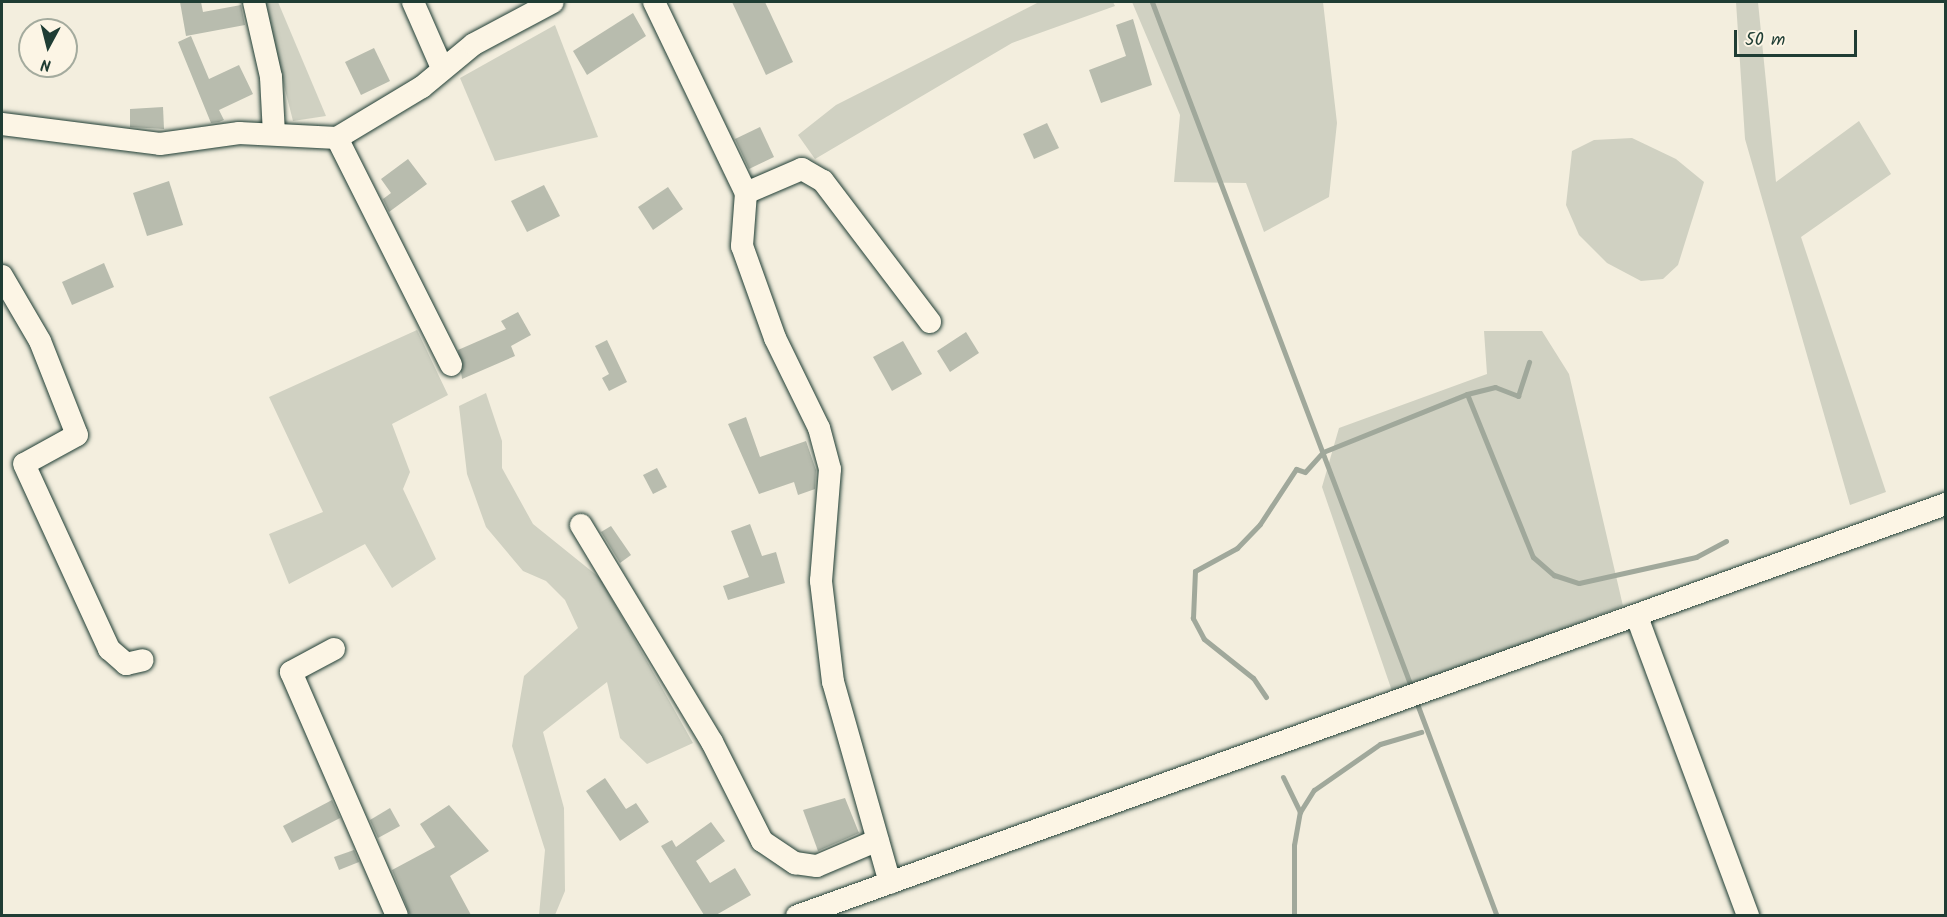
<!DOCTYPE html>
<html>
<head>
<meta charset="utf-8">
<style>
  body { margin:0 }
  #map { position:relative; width:1947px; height:917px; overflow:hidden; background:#f3eede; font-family:Kalam,sans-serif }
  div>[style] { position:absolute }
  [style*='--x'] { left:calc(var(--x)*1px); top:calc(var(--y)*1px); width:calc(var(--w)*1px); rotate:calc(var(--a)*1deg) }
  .green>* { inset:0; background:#d0d1c2 }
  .stream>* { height:5px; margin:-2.5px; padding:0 2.5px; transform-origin:2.5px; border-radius:2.5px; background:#a0a89b }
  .building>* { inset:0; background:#b8bcae }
  .roads { filter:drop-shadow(0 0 2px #1f3d34) drop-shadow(0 0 2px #1f3d34) }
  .minor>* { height:22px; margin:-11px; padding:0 11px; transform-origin:11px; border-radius:11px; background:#fcf5e5 }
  span { translate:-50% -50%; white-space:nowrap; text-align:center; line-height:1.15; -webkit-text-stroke:4.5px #fcf5e5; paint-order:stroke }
  .frame { position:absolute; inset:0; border:3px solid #1f3d34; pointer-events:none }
  .north { position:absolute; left:18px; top:18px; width:60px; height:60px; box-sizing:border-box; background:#fcf5e5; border:2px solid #a4ab9e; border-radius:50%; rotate:187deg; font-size:16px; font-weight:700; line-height:24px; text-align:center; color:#1f3d34 }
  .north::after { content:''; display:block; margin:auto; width:21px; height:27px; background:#1f3d34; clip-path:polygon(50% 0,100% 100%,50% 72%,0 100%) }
  .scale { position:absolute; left:1734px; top:30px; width:123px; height:27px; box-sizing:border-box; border:3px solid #1f3d34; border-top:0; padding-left:8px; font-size:18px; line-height:21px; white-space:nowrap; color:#1f3d34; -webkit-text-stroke:4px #fcf5e5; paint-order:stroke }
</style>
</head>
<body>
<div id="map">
  <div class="green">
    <i style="clip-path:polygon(263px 2px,278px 2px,326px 116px,293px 121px)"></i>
    <i style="clip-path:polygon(1039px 2px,1113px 2px,1115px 6px,1012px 43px,815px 159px,798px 135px,836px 105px)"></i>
    <i style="clip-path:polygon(1132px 2px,1323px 2px,1337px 123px,1329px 197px,1264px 232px,1246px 183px,1174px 182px,1180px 115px)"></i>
    <i style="clip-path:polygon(1736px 2px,1758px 2px,1776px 182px,1859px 121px,1891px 174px,1801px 237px,1886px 492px,1850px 505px,1745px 139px)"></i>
    <i style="clip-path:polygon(555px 25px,598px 137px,495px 161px,460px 78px)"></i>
    <i style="clip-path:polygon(1632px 138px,1676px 159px,1704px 182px,1678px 265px,1663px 279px,1641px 281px,1607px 263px,1579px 235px,1566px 205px,1572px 151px,1594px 140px)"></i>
    <i style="clip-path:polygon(417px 330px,448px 395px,392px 424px,410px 472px,403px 489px,436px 559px,392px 588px,365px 544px,289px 584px,269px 534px,323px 512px,269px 397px)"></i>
    <i style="clip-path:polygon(1484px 331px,1542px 331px,1569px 374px,1623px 606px,1393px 694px,1322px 487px,1339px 428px,1487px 374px)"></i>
    <i style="clip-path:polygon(486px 393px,502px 441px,502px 468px,533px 524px,600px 578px,693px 743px,647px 764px,620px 738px,607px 682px,543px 732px,564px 808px,565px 891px,555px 915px,539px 915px,545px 850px,512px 746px,524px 676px,578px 628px,565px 600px,546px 581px,523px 571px,486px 527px,467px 474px,459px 406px)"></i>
  </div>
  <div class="stream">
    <i style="--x:1152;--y:2;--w:735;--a:69.27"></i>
    <i style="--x:1467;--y:394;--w:176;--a:68"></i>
    <i style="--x:1533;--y:557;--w:28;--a:41"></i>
    <i style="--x:1554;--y:575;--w:26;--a:18"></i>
    <i style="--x:1579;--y:583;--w:120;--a:-12.5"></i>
    <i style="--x:1696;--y:557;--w:34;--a:-28"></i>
    <i style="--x:1266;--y:697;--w:23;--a:-124"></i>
    <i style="--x:1253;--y:678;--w:63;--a:-141.5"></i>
    <i style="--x:1204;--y:639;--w:24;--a:-118"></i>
    <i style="--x:1193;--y:618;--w:47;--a:-87.6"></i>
    <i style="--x:1195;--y:571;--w:48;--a:-28.7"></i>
    <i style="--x:1237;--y:548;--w:33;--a:-46"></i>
    <i style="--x:1260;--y:524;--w:66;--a:-56.8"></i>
    <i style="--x:1296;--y:469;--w:9;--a:18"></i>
    <i style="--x:1305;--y:472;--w:27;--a:-48"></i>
    <i style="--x:1323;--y:452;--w:155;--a:-21.9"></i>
    <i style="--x:1467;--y:394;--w:29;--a:-14"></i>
    <i style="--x:1495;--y:387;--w:25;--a:21"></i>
    <i style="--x:1518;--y:396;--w:36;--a:-72"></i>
    <i style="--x:1416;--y:701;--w:230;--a:69.4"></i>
    <i style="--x:1283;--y:777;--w:39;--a:64"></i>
    <i style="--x:1294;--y:916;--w:71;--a:-90"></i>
    <i style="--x:1294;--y:845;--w:34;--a:-80"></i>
    <i style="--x:1300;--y:812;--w:26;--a:-58"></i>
    <i style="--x:1314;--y:790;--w:80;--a:-34.9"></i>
    <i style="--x:1380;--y:744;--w:43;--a:-16.3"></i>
  </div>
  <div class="building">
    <i style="clip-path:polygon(180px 2px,201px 2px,203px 12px,241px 5px,245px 25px,186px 36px)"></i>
    <i style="clip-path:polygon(732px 2px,765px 2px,793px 62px,766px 75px)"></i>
    <i style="clip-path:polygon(633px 13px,646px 36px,587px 75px,573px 51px)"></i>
    <i style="clip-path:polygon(1133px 19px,1152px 85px,1101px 103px,1089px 70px,1126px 56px,1116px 25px)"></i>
    <i style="clip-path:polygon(191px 36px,209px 79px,239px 65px,253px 94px,219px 110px,224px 120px,219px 122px,211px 123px,178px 42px)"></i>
    <i style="clip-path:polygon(374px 48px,390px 81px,361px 95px,345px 62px)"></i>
    <i style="clip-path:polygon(163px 107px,164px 129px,130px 127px,130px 109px)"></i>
    <i style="clip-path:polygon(1047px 123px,1059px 148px,1034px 159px,1023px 134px)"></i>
    <i style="clip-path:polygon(760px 127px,774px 157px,749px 169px,735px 139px)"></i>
    <i style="clip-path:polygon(408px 159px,427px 184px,389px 212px,383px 199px,391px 193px,381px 179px)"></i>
    <i style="clip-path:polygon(169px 181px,183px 225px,147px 236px,133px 193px)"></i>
    <i style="clip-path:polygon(544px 185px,560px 216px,527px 232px,511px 201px)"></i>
    <i style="clip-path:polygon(668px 187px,683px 209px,653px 230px,638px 207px)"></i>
    <i style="clip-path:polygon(104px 263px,114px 287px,72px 305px,62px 282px)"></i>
    <i style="clip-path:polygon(518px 312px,531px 335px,511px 346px,515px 356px,462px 379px,458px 350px,506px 329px,501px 321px)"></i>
    <i style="clip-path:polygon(966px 332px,979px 353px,950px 372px,937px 351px)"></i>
    <i style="clip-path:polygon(607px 340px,627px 382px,609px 391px,602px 378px,609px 374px,595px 346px)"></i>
    <i style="clip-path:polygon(903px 341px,922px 374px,892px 391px,873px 357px)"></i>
    <i style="clip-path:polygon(746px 417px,760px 457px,806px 441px,816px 470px,815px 489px,798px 495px,794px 482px,759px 494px,728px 424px)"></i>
    <i style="clip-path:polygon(657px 468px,667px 487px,653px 494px,643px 475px)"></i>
    <i style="clip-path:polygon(750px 524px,762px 556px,776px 552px,785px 583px,728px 600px,723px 586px,749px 577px,731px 531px)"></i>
    <i style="clip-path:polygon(611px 526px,631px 555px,620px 563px,601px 532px)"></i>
    <i style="clip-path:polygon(605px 778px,626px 809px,636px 803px,649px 822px,620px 841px,586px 791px)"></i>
    <i style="clip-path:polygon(845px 798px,859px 833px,818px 851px,803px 810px)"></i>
    <i style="clip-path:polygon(332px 800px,340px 818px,292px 843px,283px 826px)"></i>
    <i style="clip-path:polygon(449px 805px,489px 851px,450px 876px,471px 915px,410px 915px,392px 870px,435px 847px,420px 824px)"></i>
    <i style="clip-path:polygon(390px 808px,400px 826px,378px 838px,370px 820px)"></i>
    <i style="clip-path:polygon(711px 822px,725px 841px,696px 861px,710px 883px,735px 868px,751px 895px,716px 915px,704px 915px,661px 846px,672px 840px,676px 847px)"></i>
    <i style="clip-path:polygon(354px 850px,359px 862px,339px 870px,334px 857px)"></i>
  </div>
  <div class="roads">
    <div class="minor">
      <i style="--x:254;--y:2;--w:77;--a:77.2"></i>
      <i style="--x:271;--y:77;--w:57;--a:87"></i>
      <i style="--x:413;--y:2;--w:72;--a:66.3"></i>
      <i style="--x:654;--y:2;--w:212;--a:64.3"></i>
      <i style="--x:2;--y:124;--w:159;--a:7.2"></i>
      <i style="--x:160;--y:144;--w:80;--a:-7.9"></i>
      <i style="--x:239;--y:133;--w:98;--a:2.9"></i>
      <i style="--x:337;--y:138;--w:99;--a:-31"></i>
      <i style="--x:422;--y:87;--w:67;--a:-39.6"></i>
      <i style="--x:474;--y:44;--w:89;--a:-28"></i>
      <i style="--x:337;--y:138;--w:254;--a:63.3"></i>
      <i style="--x:2;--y:276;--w:75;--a:59.7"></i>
      <i style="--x:40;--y:341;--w:101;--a:68.5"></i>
      <i style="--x:77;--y:435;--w:60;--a:151.3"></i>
      <i style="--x:24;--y:464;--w:204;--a:65.3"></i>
      <i style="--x:109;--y:649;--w:23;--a:41"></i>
      <i style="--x:126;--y:664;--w:17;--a:-13"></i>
      <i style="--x:581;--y:525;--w:253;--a:58.9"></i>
      <i style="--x:712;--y:742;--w:111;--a:63.2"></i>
      <i style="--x:762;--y:841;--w:40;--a:34"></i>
      <i style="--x:795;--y:863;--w:22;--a:8"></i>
      <i style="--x:817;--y:866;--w:66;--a:-23.1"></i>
      <i style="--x:1637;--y:617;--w:319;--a:69.6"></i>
      <i style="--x:334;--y:649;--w:49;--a:151.9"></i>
      <i style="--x:291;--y:672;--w:266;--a:66.5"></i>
      <i style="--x:890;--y:883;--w:209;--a:-105.8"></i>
      <i style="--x:833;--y:682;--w:102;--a:-96.8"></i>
      <i style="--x:821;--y:581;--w:112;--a:-85.4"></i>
      <i style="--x:830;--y:469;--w:42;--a:-105"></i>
      <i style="--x:819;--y:428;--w:100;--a:-116.1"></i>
      <i style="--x:775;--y:338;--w:98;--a:-109.7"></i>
      <i style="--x:742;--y:246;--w:53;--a:-85.7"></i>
      <i style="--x:746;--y:193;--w:61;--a:-23.2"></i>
      <i style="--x:802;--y:169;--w:24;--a:30"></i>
      <i style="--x:823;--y:181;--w:177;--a:52.8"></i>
      <i style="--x:797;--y:916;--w:1221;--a:-19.73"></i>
    </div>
  </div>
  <div class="frame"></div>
  <div class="north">N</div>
  <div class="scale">50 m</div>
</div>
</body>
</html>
